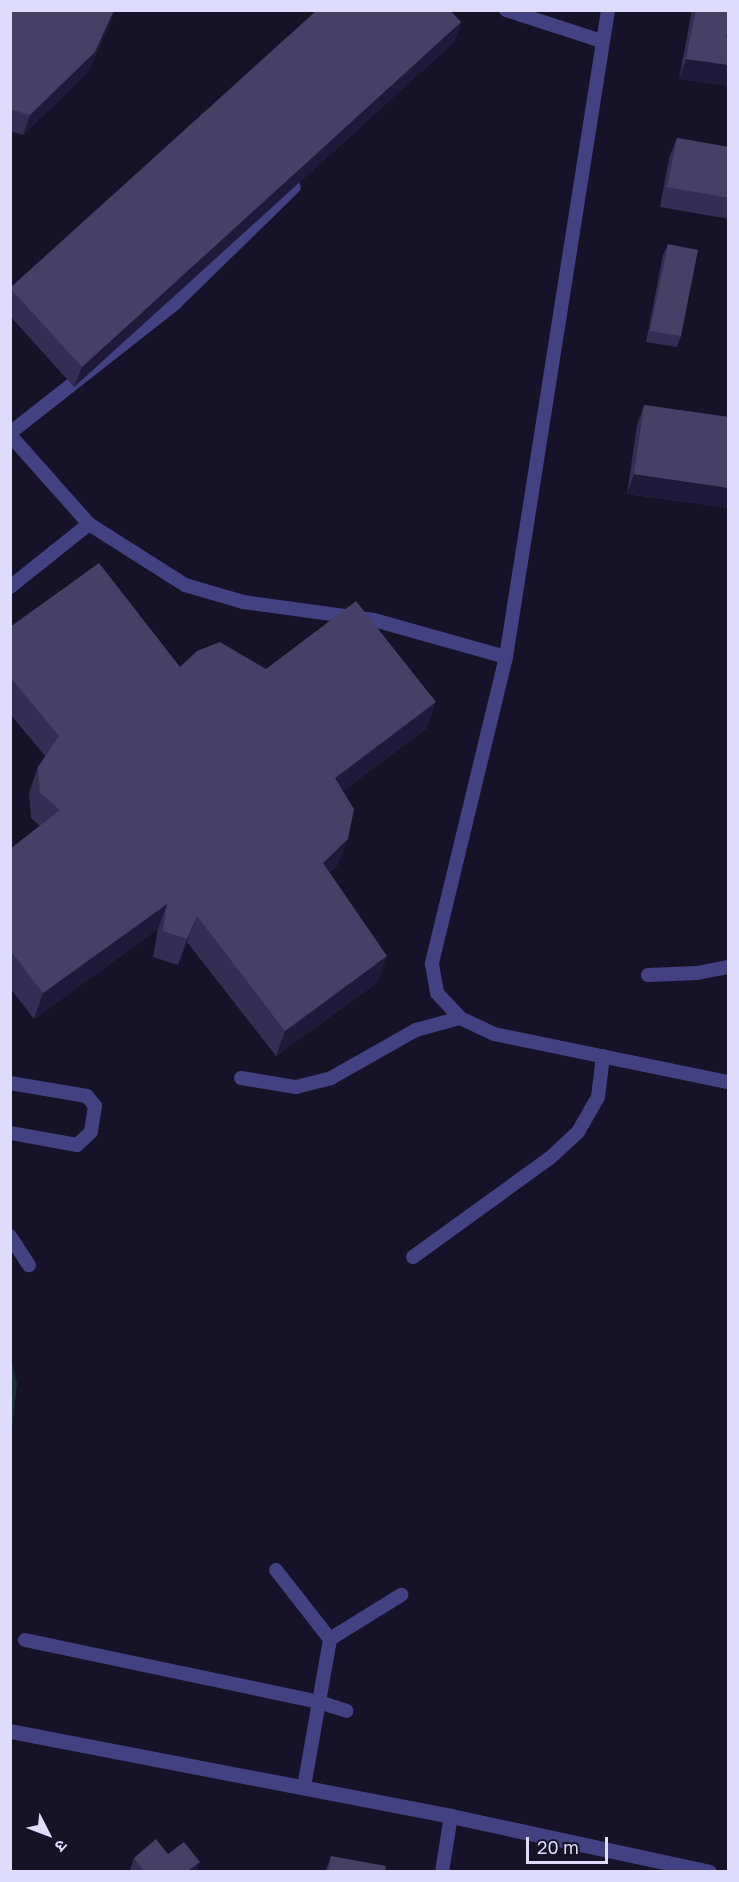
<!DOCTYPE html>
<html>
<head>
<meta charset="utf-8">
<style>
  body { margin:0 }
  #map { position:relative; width:739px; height:1882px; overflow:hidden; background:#161227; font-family:"Golos Text","Noto Sans Devanagari",sans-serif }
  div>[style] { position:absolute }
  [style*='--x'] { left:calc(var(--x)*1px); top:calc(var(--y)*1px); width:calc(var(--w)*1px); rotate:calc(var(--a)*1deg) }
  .green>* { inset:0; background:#163130 }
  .service>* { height:14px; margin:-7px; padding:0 7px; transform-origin:7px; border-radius:7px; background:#434182 }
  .minor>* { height:15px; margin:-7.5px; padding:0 7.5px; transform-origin:7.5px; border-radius:7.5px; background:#434182 }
  .wall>* { inset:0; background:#342d54 }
  .shaded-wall>* { inset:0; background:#201a3a }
  .building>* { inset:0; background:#464066 }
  span { translate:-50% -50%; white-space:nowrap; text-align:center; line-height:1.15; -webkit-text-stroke:4.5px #161227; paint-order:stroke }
  .frame { position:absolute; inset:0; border:12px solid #dfdbfc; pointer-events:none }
  .north { position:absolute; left:18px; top:1804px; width:60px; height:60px; -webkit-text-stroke:4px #161227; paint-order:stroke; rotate:132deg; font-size:16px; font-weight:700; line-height:24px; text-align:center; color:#dfdbfc }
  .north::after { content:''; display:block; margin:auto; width:21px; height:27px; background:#dfdbfc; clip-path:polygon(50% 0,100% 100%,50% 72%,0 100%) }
  .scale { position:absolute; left:526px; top:1837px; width:82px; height:27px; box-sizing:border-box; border:3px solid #dfdbfc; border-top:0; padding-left:8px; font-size:18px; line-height:21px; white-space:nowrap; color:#dfdbfc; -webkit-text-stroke:4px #161227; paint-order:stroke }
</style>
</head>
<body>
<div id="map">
  <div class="green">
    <i style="clip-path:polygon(11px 1358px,17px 1384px,11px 1436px)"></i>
  </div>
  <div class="service">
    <i style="--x:506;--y:10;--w:101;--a:17.9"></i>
    <i style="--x:608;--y:10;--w:655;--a:98.96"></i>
    <i style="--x:506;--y:657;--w:316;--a:103.6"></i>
    <i style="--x:432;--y:964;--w:29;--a:80"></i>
    <i style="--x:437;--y:993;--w:34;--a:47"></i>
    <i style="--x:460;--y:1018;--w:38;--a:25"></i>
    <i style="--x:494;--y:1034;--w:239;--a:11.6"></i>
    <i style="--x:10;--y:433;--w:210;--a:-38.2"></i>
    <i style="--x:175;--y:303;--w:166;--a:-44.3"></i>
    <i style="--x:10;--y:435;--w:119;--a:48.4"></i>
    <i style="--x:89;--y:524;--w:114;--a:32.4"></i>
    <i style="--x:185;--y:585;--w:60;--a:16.3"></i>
    <i style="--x:243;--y:602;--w:132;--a:7.8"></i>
    <i style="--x:374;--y:620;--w:137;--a:15.7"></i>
    <i style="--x:10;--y:587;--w:101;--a:-38.6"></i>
    <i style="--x:648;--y:975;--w:49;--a:-2.3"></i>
    <i style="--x:697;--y:973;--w:32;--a:-11"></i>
    <i style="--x:241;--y:1078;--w:56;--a:9.3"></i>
    <i style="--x:296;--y:1087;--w:36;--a:-14"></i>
    <i style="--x:331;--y:1078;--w:98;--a:-29.5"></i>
    <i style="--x:416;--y:1030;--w:46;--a:-15.3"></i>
    <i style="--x:10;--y:1083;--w:78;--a:9.6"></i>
    <i style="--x:87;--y:1096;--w:13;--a:51"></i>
    <i style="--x:95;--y:1106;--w:26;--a:99"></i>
    <i style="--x:91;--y:1132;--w:19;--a:137"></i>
    <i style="--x:77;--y:1145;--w:68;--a:-169.8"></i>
    <i style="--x:10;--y:1236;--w:35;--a:57"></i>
    <i style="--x:413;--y:1257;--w:169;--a:-35.9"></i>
    <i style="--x:550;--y:1158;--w:38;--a:-43"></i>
    <i style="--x:578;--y:1132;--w:40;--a:-60.3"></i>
    <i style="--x:598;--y:1097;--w:41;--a:-83"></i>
    <i style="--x:276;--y:1570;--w:88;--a:52"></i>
    <i style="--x:25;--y:1640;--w:300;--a:11.9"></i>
    <i style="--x:319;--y:1702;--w:29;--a:18"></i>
    <i style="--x:304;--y:1787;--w:150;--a:-80"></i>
    <i style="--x:330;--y:1639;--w:84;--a:-31.8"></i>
    <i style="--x:442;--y:1872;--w:57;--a:-80.9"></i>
  </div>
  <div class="minor">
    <i style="--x:10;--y:1731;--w:449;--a:10.9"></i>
    <i style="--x:451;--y:1816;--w:264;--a:12.2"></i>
  </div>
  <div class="wall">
    <i style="clip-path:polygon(10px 10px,115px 10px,109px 26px,88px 72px,23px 135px,10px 131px)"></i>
    <i style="clip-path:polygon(692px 10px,729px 10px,726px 37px,729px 37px,729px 86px,679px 79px)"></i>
    <i style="clip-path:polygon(461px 22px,454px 42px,74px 387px,10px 316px,10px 288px)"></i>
    <i style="clip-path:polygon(677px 138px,729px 147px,729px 219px,660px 207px,669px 158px)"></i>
    <i style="clip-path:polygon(668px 244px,681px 336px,677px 347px,646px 342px,663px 255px)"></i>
    <i style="clip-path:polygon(644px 405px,729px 417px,729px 508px,627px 494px,637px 425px)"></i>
    <i style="clip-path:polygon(10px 627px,180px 667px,266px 669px,427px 728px,343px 791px,338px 864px,329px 873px,378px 982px,276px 1056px,187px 942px,178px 965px,153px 957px,158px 929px,34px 1019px,10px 988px,10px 849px,40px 826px,31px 818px,29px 793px,38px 767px,45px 756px,10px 714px)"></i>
    <i style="clip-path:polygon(168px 1854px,200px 1862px,196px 1872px,132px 1872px,130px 1869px,134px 1858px)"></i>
    <i style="clip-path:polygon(331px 1856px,385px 1872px,325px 1872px)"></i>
  </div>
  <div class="shaded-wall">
    <i style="clip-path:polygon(115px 10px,109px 26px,88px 72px,23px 135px,30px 115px)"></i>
    <i style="clip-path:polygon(461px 22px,454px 42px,74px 387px,82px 367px)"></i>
    <i style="clip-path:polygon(686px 59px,729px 65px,729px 86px,679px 79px)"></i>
    <i style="clip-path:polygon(634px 474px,729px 488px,729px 508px,627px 494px)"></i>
    <i style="clip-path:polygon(436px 702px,427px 728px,326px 804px,335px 778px)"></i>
    <i style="clip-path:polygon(348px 839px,338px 864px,313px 889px,323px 863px)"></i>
    <i style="clip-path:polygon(167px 904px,158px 929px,34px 1019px,43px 993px)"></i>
    <i style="clip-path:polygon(197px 916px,187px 942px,178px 965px,187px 939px)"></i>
    <i style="clip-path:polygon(387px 956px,378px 982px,276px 1056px,285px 1031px)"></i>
    <i style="clip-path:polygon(200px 1862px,196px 1872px,186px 1872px)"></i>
  </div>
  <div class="building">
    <i style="clip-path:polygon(10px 10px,114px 10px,95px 52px,30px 115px,10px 109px)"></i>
    <i style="clip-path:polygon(317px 10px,450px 10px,461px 22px,82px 367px,10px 288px)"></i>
    <i style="clip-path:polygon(696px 10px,729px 10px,729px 25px,726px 37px,729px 37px,729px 65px,686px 59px)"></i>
    <i style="clip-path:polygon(677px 138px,729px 147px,729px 198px,667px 187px)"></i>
    <i style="clip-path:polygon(668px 244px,698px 250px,681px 336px,650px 331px)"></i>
    <i style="clip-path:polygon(644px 405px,729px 417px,729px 488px,634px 474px)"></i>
    <i style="clip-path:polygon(99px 563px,180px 667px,197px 651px,220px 642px,266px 669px,356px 601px,436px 702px,335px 778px,354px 809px,348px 839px,323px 863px,387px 956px,285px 1031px,197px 916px,187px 939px,163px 931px,167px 904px,43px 993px,10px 950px,10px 849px,60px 810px,40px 793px,38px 767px,59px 736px,10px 677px,10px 627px)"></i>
    <i style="clip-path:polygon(156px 1839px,168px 1854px,184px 1842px,200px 1862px,186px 1872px,145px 1872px,134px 1858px)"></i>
    <i style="clip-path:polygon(331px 1856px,386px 1866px,385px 1872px,328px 1872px)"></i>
  </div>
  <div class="frame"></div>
  <div class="north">उ</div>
  <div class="scale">20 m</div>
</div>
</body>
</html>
